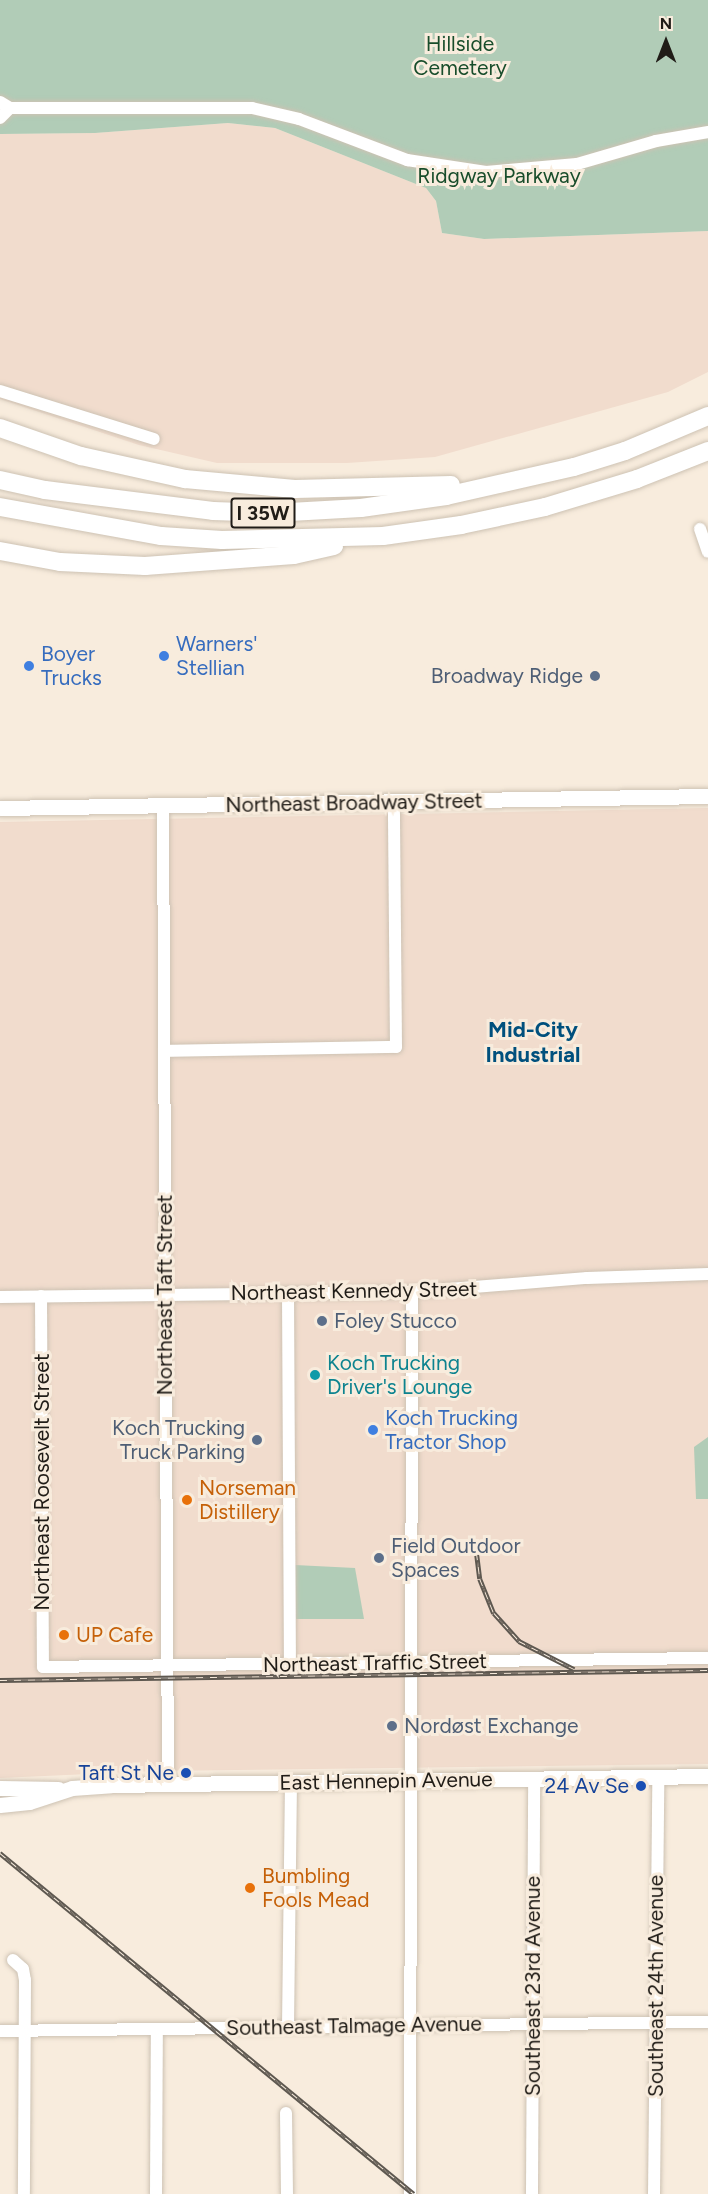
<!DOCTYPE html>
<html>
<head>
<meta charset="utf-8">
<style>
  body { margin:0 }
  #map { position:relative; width:708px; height:2194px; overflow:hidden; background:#f8ecdd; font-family:Figtree,sans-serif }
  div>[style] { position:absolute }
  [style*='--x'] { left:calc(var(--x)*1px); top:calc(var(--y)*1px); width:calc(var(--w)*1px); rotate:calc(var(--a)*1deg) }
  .industrial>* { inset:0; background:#f1dccd }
  .green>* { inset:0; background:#b1ccb7 }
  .roads { filter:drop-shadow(0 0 2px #cdc2b3) drop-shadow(0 0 2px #cdc2b3) }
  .minor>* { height:12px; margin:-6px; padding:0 6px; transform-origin:6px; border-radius:6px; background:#fff }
  .major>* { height:15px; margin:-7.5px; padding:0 7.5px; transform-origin:7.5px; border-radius:7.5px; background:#fff }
  .highway>* { height:18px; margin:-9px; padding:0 9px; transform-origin:9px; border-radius:9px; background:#fff }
  .rail>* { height:4.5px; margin-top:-2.25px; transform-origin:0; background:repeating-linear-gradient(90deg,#f8ecdd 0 7px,#5e5850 0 14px); box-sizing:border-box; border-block:2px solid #5e5850 }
  .dots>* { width:16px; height:16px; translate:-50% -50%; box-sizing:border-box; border:3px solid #f8ecdd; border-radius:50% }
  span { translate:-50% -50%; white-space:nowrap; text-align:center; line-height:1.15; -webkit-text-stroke:6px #f8ecdd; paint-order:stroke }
  .shield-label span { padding:2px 4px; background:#f8ecdd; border:2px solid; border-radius:4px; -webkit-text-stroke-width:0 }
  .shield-label { font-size:20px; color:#201c17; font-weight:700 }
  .park-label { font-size:21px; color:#184d2b }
  .shop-label { font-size:21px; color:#366cbe }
  .left { translate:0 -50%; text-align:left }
  .service-label { font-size:21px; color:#4e5e75 }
  .right { translate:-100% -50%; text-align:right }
  .street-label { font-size:21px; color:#201c17 }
  .culture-label { font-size:21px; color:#0d838f }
  .food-label { font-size:21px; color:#c56008 }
  .transit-label { font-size:21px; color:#164399 }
  .neighbourhood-label { font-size:22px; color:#00507d; font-weight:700 }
  .north { position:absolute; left:636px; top:12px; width:60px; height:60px; -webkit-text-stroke:4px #f8ecdd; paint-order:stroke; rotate:0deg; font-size:16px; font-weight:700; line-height:24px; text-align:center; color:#201c17 }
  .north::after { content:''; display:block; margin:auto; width:21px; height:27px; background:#201c17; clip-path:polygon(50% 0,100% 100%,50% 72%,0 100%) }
</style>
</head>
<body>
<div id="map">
  <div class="industrial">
    <i style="clip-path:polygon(228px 123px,275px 128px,426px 188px,436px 201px,442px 233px,484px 239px,708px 231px,708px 372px,668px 392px,435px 457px,347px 463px,217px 463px,139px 445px,0 399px,0 134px,95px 133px)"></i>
    <i style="clip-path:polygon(708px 808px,708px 1764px,155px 1771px,0 1778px,0 822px)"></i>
  </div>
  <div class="green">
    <i style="clip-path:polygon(0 0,708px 0,708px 231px,484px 239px,442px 233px,436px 201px,426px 188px,275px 128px,228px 123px,95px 133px,0 134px)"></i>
    <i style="clip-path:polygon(708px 1437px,708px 1499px,696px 1499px,694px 1447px)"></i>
    <i style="clip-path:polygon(295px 1565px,355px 1568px,364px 1619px,296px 1619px)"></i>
  </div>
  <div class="roads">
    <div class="minor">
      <i style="--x:0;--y:102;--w:12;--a:31"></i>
      <i style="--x:10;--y:108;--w:242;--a:0"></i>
      <i style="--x:252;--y:108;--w:48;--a:13.2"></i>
      <i style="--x:299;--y:119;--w:116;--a:20.8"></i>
      <i style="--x:407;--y:160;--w:80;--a:8.6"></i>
      <i style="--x:486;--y:172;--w:91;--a:-5"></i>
      <i style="--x:577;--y:164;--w:82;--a:-16.2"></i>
      <i style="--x:656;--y:141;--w:53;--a:-9.8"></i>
      <i style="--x:0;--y:118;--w:14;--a:-45"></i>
      <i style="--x:0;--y:391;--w:161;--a:17.3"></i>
      <i style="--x:700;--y:529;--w:24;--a:71"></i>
      <i style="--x:163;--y:805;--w:979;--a:89.71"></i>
      <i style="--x:164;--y:1051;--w:232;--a:-1"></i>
      <i style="--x:396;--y:1047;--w:246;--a:-90.5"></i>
      <i style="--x:288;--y:1293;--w:371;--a:89.7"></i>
      <i style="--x:41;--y:1296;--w:371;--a:89.7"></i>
      <i style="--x:43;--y:1667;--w:665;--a:-0.78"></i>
      <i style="--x:0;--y:1297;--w:412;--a:-0.7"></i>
      <i style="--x:412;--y:1292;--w:176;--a:-4.6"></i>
      <i style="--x:587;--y:1278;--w:121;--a:-1.9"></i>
      <i style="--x:13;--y:1960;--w:13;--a:42"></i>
      <i style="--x:23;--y:1969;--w:11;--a:80"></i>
      <i style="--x:25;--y:1980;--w:214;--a:90.3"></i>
      <i style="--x:288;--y:2027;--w:245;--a:-89.3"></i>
      <i style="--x:0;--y:2031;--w:708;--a:-0.73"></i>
      <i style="--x:286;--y:2113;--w:81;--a:89.3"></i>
      <i style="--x:156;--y:2194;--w:164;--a:-89.7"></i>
      <i style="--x:410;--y:2194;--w:902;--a:-89.87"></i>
      <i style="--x:532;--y:2194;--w:415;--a:-89.7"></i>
      <i style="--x:654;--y:2194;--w:416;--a:-89.4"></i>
    </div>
    <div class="major">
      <i style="--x:0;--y:808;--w:708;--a:-0.97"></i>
      <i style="--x:0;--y:1788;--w:58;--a:1"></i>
      <i style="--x:0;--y:1805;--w:29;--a:-6"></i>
      <i style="--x:29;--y:1802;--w:45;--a:-18"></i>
      <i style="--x:72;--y:1788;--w:39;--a:-4"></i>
      <i style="--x:111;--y:1785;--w:597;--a:-0.86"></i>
    </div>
    <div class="highway">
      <i style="--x:0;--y:428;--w:86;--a:19.1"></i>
      <i style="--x:81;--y:456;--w:107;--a:12.5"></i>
      <i style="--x:185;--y:479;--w:110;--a:5.2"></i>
      <i style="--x:295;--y:489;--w:156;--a:-1.5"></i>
      <i style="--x:0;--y:480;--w:46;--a:12.5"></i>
      <i style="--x:45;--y:490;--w:169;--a:7.1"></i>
      <i style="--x:213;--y:511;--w:59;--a:1.9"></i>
      <i style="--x:272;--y:513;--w:89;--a:-3.2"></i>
      <i style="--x:361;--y:508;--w:86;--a:-8"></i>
      <i style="--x:446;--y:496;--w:131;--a:-12.8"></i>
      <i style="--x:574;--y:467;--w:53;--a:-17.4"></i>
      <i style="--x:625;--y:451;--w:90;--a:-22.9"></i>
      <i style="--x:0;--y:507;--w:164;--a:10.2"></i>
      <i style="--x:161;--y:536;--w:61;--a:3.8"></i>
      <i style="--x:222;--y:540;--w:161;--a:-1.4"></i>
      <i style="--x:383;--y:536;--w:79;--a:-8"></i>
      <i style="--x:461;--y:525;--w:86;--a:-12.1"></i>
      <i style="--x:545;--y:507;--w:96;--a:-16.9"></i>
      <i style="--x:637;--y:479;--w:76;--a:-21.5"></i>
      <i style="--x:0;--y:551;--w:61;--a:10.4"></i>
      <i style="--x:60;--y:562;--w:85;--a:2.7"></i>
      <i style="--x:145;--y:566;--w:149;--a:-4.2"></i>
      <i style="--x:294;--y:555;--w:41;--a:-12.7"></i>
    </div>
  </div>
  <div class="rail">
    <i style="--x:475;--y:1539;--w:40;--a:82.9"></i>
    <i style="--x:480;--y:1579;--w:37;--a:68"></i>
    <i style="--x:494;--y:1613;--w:38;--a:48"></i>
    <i style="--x:519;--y:1641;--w:62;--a:27"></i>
    <i style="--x:0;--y:1680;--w:708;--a:-0.81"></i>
    <i style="--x:0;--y:1853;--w:536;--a:39.48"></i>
  </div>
  <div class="dots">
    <i style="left:164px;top:656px;background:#3f7fe0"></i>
    <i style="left:29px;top:666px;background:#3f7fe0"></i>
    <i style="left:595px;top:676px;background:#5c6f8a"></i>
    <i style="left:322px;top:1321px;background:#5c6f8a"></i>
    <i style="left:315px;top:1375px;background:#0f9aa8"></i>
    <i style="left:373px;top:1430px;background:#3f7fe0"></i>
    <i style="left:257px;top:1440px;background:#5c6f8a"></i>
    <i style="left:187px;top:1500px;background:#e8710a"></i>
    <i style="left:379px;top:1558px;background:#5c6f8a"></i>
    <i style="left:64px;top:1635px;background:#e8710a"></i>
    <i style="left:392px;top:1726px;background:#5c6f8a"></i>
    <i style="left:186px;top:1773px;background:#1a4fb4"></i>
    <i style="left:641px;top:1786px;background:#1a4fb4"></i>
    <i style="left:250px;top:1888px;background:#e8710a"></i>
  </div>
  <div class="shield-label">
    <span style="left:263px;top:513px">I 35W</span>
  </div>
  <div class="park-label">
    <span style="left:460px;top:56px">Hillside<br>Cemetery</span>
    <span style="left:499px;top:176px">Ridgway Parkway</span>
  </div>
  <div class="shop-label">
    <span class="left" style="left:176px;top:656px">Warners'<br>Stellian</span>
    <span class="left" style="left:41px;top:666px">Boyer<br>Trucks</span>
    <span class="left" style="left:385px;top:1430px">Koch Trucking<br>Tractor Shop</span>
  </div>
  <div class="service-label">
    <span class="right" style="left:583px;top:676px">Broadway Ridge</span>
    <span class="left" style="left:334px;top:1321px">Foley Stucco</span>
    <span class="right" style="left:245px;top:1440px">Koch Trucking<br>Truck Parking</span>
    <span class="left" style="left:391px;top:1558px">Field Outdoor<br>Spaces</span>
    <span class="left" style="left:404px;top:1726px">Nordøst Exchange</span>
  </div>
  <div class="street-label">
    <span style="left:354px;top:803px;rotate:-1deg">Northeast Broadway Street</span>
    <span style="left:354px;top:1291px;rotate:-1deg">Northeast Kennedy Street</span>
    <span style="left:165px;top:1295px;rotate:-90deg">Northeast Taft Street</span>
    <span style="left:42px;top:1482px;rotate:-90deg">Northeast Roosevelt Street</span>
    <span style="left:375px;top:1663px;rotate:-1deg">Northeast Traffic Street</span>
    <span style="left:386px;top:1781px;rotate:-1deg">East Hennepin Avenue</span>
    <span style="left:533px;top:1986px;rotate:-90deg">Southeast 23rd Avenue</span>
    <span style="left:656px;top:1986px;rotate:-90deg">Southeast 24th Avenue</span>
    <span style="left:354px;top:2026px;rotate:-1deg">Southeast Talmage Avenue</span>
  </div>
  <div class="culture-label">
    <span class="left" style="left:327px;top:1375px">Koch Trucking<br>Driver's Lounge</span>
  </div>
  <div class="food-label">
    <span class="left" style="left:199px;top:1500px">Norseman<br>Distillery</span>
    <span class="left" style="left:76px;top:1635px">UP Cafe</span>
    <span class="left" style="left:262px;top:1888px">Bumbling<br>Fools Mead</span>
  </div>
  <div class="transit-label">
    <span class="right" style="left:174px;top:1773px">Taft St Ne</span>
    <span class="right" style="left:629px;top:1786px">24 Av Se</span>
  </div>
  <div class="neighbourhood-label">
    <span style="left:533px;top:1042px">Mid-City<br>Industrial</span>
  </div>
  <div class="north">N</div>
</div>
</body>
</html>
